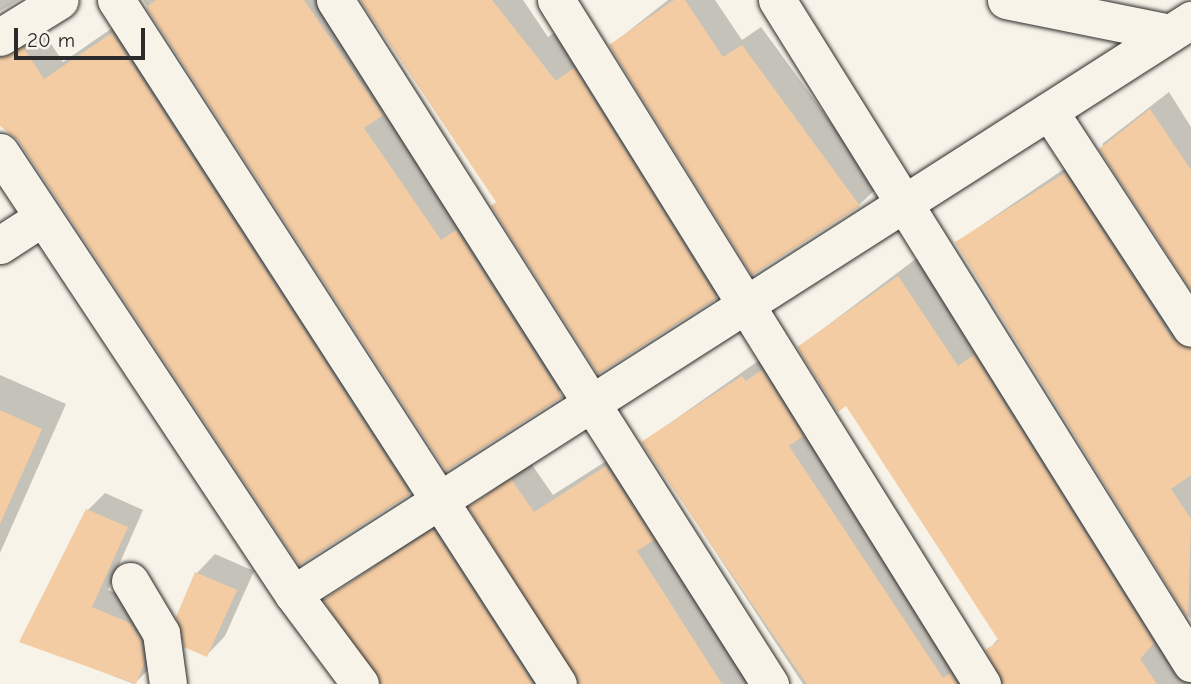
<!DOCTYPE html>
<html>
<head>
<meta charset="utf-8">
<style>
  body { margin:0 }
  #map { position:relative; width:1191px; height:684px; overflow:hidden; background:#f7f3e8; font-family:"Comic Neue",sans-serif }
  div>[style] { position:absolute }
  [style*='--x'] { left:calc(var(--x)*1px); top:calc(var(--y)*1px); width:calc(var(--w)*1px); rotate:calc(var(--a)*1deg) }
  .shadow>* { inset:0; background:#0003 }
  .building>* { inset:0; background:#f4cca4 }
  .roads { filter:drop-shadow(0 0 2px #2b2b2b) drop-shadow(0 0 2px #2b2b2b) }
  .street>* { height:37px; margin:-18.5px; padding:0 18.5px; transform-origin:18.5px; border-radius:18.5px; background:#f7f3e8 }
  span { translate:-50% -50%; white-space:nowrap; text-align:center; line-height:1.15; -webkit-text-stroke:7px #f7f3e8; paint-order:stroke }
  .scale { position:absolute; left:14px; top:28px; width:131px; height:32px; box-sizing:border-box; border:4px solid #2b2b2b; border-top:0; padding-left:9px; font-size:21px; line-height:24px; white-space:nowrap; color:#2b2b2b; -webkit-text-stroke:5px #f7f3e8; paint-order:stroke }
</style>
</head>
<body>
<div id="map">
  <div class="shadow">
    <i style="clip-path:polygon(0 0,19px 0,0 11px)"></i>
    <i style="clip-path:polygon(143px 0,333px 0,400px 95px,383px 112px,580px 377px,446px 469px)"></i>
    <i style="clip-path:polygon(362px 0,523px 0,548px 37px,554px 33px,734px 278px,716px 297px)"></i>
    <i style="clip-path:polygon(668px 0,715px 0,742px 40px,761px 27px,878px 187px,859px 205px,611px 45px)"></i>
    <i style="clip-path:polygon(131px 15px,428px 474px,409px 493px,0 123px,0 28px,42px 30px,63px 62px)"></i>
    <i style="clip-path:polygon(1169px 92px,1191px 127px,1191px 289px,1102px 144px)"></i>
    <i style="clip-path:polygon(1083px 156px,1191px 349px,1191px 620px,957px 242px)"></i>
    <i style="clip-path:polygon(917px 258px,1191px 655px,1191px 684px,1002px 684px,988px 650px,999px 638px,847px 404px,799px 347px)"></i>
    <i style="clip-path:polygon(761px 359px,991px 684px,803px 684px,643px 442px)"></i>
    <i style="clip-path:polygon(0 375px,66px 404px,0 553px)"></i>
    <i style="clip-path:polygon(625px 449px,753px 684px,578px 684px,577px 672px,471px 507px,530px 462px,553px 495px)"></i>
    <i style="clip-path:polygon(105px 493px,143px 510px,108px 590px,147px 606px,151px 667px,134px 684px,22px 641px,88px 510px)"></i>
    <i style="clip-path:polygon(452px 512px,544px 684px,380px 684px,379px 671px,326px 600px)"></i>
    <i style="clip-path:polygon(215px 554px,254px 571px,225px 636px,207px 655px,197px 573px)"></i>
  </div>
  <div class="building">
    <i style="clip-path:polygon(156px 0,304px 0,383px 115px,364px 128px,441px 240px,456px 230px,562px 397px,446px 471px,146px 7px)"></i>
    <i style="clip-path:polygon(360px 0,492px 0,556px 81px,574px 68px,717px 298px,598px 374px,491px 206px,496px 202px)"></i>
    <i style="clip-path:polygon(674px 0,685px 0,723px 57px,742px 45px,860px 206px,752px 275px,609px 45px)"></i>
    <i style="clip-path:polygon(112px 33px,410px 494px,299px 565px,18px 140px,0 126px,0 58px,23px 47px,44px 79px)"></i>
    <i style="clip-path:polygon(1150px 109px,1191px 170px,1191px 290px,1099px 149px)"></i>
    <i style="clip-path:polygon(1065px 173px,1173px 340px,1191px 349px,1191px 475px,1171px 489px,1191px 519px,1188px 619px,955px 242px)"></i>
    <i style="clip-path:polygon(898px 276px,958px 366px,974px 355px,1154px 643px,1140px 659px,1157px 684px,1003px 684px,985px 650px,999px 641px,846px 406px,838px 412px,797px 347px)"></i>
    <i style="clip-path:polygon(762px 370px,803px 436px,789px 446px,943px 678px,951px 673px,957px 684px,807px 684px,641px 442px,742px 376px,746px 381px)"></i>
    <i style="clip-path:polygon(0 410px,42px 429px,0 524px)"></i>
    <i style="clip-path:polygon(606px 466px,654px 540px,637px 551px,722px 684px,579px 684px,468px 507px,511px 479px,534px 512px)"></i>
    <i style="clip-path:polygon(86px 509px,128px 527px,92px 607px,130px 623px,141px 640px,144px 664px,136px 684px,19px 642px)"></i>
    <i style="clip-path:polygon(433px 529px,533px 684px,381px 684px,323px 600px)"></i>
    <i style="clip-path:polygon(195px 572px,237px 590px,207px 657px,184px 647px,176px 617px)"></i>
  </div>
  <div class="roads">
    <div class="street">
      <i style="--x:116;--y:0;--w:814;--a:57.13"></i>
      <i style="--x:335;--y:0;--w:811;--a:57.55"></i>
      <i style="--x:556;--y:0;--w:806;--a:58.09"></i>
      <i style="--x:777;--y:0;--w:782;--a:58.02"></i>
      <i style="--x:1006;--y:0;--w:167;--a:11.4"></i>
      <i style="--x:0;--y:37;--w:70;--a:-31.7"></i>
      <i style="--x:1049;--y:111;--w:259;--a:56.8"></i>
      <i style="--x:0;--y:152;--w:530;--a:56.46"></i>
      <i style="--x:293;--y:594;--w:1066;--a:-32.59"></i>
      <i style="--x:0;--y:245;--w:51;--a:-33.1"></i>
      <i style="--x:130;--y:581;--w:61;--a:59.2"></i>
      <i style="--x:161;--y:633;--w:51;--a:82.2"></i>
      <i style="--x:293;--y:594;--w:112;--a:53.3"></i>
    </div>
  </div>
  <div class="scale">20 m</div>
</div>
</body>
</html>
